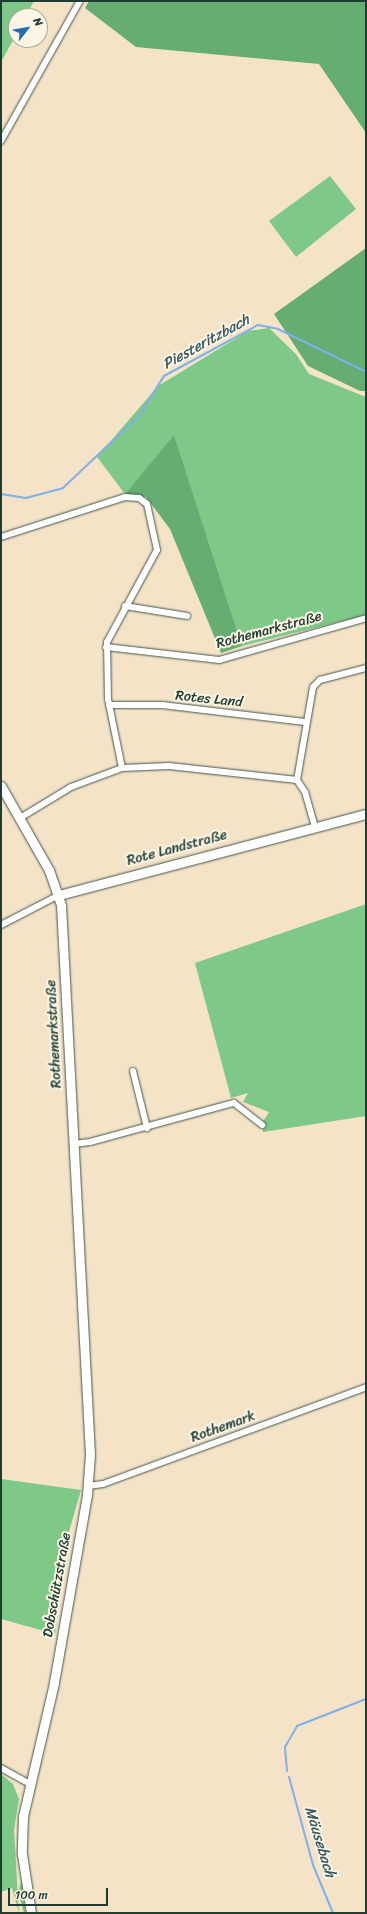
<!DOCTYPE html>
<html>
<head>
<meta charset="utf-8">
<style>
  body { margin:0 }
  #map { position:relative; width:367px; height:1914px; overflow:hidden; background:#f5e3c8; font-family:Sriracha,sans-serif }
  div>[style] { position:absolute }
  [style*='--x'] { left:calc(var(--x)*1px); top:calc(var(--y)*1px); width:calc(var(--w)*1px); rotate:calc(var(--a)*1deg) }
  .green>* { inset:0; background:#7ec987 }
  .forest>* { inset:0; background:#66ad74 }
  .stream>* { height:2px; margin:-1px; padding:0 1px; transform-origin:1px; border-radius:1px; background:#7eb0ea }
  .roads { filter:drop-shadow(0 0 1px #3f564a) drop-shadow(0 0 1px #3f564a) }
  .street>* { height:6px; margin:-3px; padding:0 3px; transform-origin:3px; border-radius:3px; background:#fff }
  .secondary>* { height:9px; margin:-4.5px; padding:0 4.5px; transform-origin:4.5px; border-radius:4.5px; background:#fff }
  span { translate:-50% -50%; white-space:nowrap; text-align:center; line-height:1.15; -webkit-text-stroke:4px #fcf5e5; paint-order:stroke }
  .street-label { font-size:14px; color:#1f3d34 }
  .water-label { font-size:15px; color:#375a62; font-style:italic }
  .frame { position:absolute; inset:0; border:2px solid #1f3d34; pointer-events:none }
  .north { position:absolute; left:8px; top:8px; width:40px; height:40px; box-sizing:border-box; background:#fcf5e5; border:1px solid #a4ab9e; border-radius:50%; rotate:59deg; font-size:11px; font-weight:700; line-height:16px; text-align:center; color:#1f3d34 }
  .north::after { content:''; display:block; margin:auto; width:14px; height:18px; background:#1f6fb2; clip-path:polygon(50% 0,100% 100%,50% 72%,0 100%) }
  .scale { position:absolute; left:8px; top:1888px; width:100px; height:18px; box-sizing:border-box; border:2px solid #1f3d34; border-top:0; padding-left:5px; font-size:12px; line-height:14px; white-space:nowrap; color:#1f3d34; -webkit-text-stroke:3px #fcf5e5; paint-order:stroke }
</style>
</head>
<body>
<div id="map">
  <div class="green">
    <i style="clip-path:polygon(1px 1px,34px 1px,26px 16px,16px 16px,16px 35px,1px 62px)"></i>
    <i style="clip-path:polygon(330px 176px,356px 209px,296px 257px,269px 221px)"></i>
    <i style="clip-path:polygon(269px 328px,296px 354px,309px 374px,366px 397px,366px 615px,242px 646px,174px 436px,125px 494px,97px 457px,158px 386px,248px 331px)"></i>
    <i style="clip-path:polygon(366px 904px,366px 1116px,263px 1132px,262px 1123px,269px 1112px,243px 1102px,248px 1093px,231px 1098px,195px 963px)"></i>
    <i style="clip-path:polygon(1px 1479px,81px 1490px,68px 1535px,55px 1634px,1px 1619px)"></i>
    <i style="clip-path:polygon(1px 1774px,13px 1784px,19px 1799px,14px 1830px,19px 1913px,12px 1888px,1px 1892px)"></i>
    <i style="clip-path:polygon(22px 1879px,25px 1912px,24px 1913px,18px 1893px)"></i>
  </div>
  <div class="forest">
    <i style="clip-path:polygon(89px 1px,366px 1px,366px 133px,319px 64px,136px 47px,85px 8px)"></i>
    <i style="clip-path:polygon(366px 248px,366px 391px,360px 391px,308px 366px,274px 314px)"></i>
    <i style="clip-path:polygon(174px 435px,242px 646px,221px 653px,170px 529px,146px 497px,125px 494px)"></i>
  </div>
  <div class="stream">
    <i style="--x:1;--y:494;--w:25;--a:9"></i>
    <i style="--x:26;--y:498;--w:38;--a:-15"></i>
    <i style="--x:63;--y:488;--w:105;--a:-43.5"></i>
    <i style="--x:139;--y:416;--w:47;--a:-58"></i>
    <i style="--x:164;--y:376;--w:107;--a:-28.5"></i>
    <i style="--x:258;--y:325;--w:20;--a:11"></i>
    <i style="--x:278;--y:329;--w:98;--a:26"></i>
    <i style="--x:287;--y:1771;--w:24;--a:-95"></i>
    <i style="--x:285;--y:1747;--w:24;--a:-60"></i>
    <i style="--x:297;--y:1726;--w:74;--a:-21.4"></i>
    <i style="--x:289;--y:1777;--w:91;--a:74.7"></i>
    <i style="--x:313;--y:1865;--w:52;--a:67.4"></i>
  </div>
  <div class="roads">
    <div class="street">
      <i style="--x:1;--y:141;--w:161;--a:-60.6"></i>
      <i style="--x:1;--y:537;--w:130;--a:-17.9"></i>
      <i style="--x:125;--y:497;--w:14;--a:4"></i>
      <i style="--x:139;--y:498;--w:10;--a:37"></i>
      <i style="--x:147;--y:504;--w:47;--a:77.7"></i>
      <i style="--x:157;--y:550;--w:105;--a:118.5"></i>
      <i style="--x:107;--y:642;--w:57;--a:89"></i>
      <i style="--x:108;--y:699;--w:70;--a:78.5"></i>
      <i style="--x:125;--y:606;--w:63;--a:9.2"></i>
      <i style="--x:106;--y:647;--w:114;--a:6.6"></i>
      <i style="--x:219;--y:660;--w:153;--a:-15.9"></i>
      <i style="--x:109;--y:705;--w:53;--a:0"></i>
      <i style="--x:162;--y:705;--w:144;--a:6.8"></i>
      <i style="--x:20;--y:818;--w:60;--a:-31.3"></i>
      <i style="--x:71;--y:787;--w:54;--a:-20.4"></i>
      <i style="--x:122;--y:768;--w:47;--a:-2.4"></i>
      <i style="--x:169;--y:766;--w:129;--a:6.2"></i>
      <i style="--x:315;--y:827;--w:36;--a:-106"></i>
      <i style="--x:305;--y:792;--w:14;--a:-124"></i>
      <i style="--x:297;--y:780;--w:94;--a:-80.2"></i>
      <i style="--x:313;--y:687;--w:10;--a:-45"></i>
      <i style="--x:320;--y:680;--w:48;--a:-14.6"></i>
      <i style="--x:1;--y:925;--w:65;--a:-27.3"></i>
      <i style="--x:133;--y:1071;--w:59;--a:76.2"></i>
      <i style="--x:74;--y:1144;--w:16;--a:-7"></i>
      <i style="--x:90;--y:1142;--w:149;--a:-15.2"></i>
      <i style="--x:234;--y:1103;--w:36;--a:38"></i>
      <i style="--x:88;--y:1486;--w:15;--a:-8"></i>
      <i style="--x:103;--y:1484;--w:280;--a:-20.2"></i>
      <i style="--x:1;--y:1768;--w:33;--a:29"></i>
    </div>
    <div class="secondary">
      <i style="--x:1;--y:786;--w:97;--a:60.3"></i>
      <i style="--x:49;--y:870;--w:37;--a:71"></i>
      <i style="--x:61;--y:905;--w:550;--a:86.98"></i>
      <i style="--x:90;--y:1454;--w:41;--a:94.2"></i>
      <i style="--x:87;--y:1495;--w:191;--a:100"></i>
      <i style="--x:54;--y:1683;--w:137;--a:103.1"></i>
      <i style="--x:23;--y:1816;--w:38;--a:92"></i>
      <i style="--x:22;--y:1854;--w:60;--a:81.3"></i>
      <i style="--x:59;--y:895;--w:318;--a:-14.8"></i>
    </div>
  </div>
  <div class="street-label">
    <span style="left:269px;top:630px;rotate:-15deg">Rothemarkstraße</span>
    <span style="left:209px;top:699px;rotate:6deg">Rotes Land</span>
    <span style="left:177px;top:848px;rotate:-15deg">Rote Landstraße</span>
    <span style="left:54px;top:1034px;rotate:-93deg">Rothemarkstraße</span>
    <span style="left:223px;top:1427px;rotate:-20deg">Rothemark</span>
    <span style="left:57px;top:1585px;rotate:-80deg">Dobschützstraße</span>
  </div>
  <div class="water-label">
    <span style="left:206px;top:342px;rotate:-29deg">Piesteritzbach</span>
    <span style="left:320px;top:1842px;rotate:73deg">Mäusebach</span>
  </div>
  <div class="frame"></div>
  <div class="north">N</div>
  <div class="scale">100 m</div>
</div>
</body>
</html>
